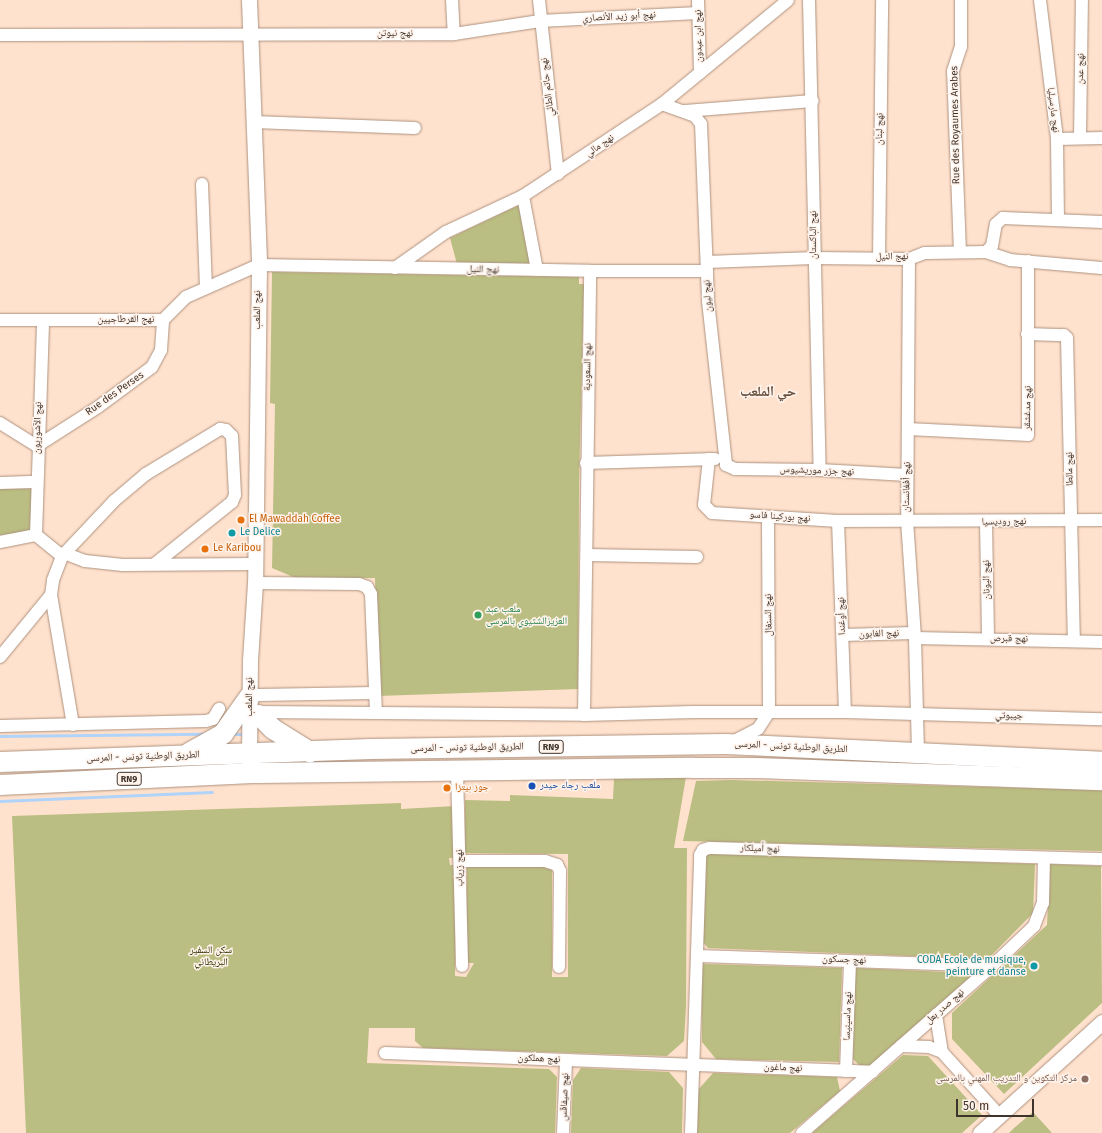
<!DOCTYPE html>
<html>
<head>
<meta charset="utf-8">
<style>
  body { margin:0 }
  #map { position:relative; width:1102px; height:1133px; overflow:hidden; background:#ffe2ce; font-family:"Fira Sans","Noto Naskh Arabic",sans-serif }
  div>[style] { position:absolute }
  [style*='--x'] { left:calc(var(--x)*1px); top:calc(var(--y)*1px); width:calc(var(--w)*1px); rotate:calc(var(--a)*1deg) }
  .green>* { inset:0; background:#babe82 }
  .stream>* { height:3px; margin:-1.5px; padding:0 1.5px; transform-origin:1.5px; border-radius:1.5px; background:#b0d3fa }
  .roads { filter:drop-shadow(0 0 1px #ad927f) drop-shadow(0 0 1px #ad927f) }
  .minor>* { height:12px; margin:-6px; padding:0 6px; transform-origin:6px; border-radius:6px; background:#fff }
  .tertiary>* { height:15px; margin:-7.5px; padding:0 7.5px; transform-origin:7.5px; border-radius:7.5px; background:#fff }
  .trunk>* { height:20px; margin:-10px; padding:0 10px; transform-origin:10px; border-radius:10px; background:#fff }
  .dots>* { width:11px; height:11px; translate:-50% -50%; box-sizing:border-box; border:2px solid #fff3eb; border-radius:50% }
  span { translate:-50% -50%; white-space:nowrap; text-align:center; line-height:1.15; -webkit-text-stroke:3px #fff3eb; paint-order:stroke }
  .shield-label span { padding:1px 3px; background:#fff3eb; border:1px solid; border-radius:3px; -webkit-text-stroke-width:0 }
  .shield-label { font-size:9px; color:#3f342c; font-weight:700 }
  .street-label { font-size:10px; color:#3f342c }
  .food-label { font-size:10px; color:#c56008 }
  .left { translate:0 -50%; text-align:left }
  .culture-label { font-size:10px; color:#0d838f }
  .right { translate:-100% -50%; text-align:right }
  .leisure-label { font-size:10px; color:#27864d }
  .transit-label { font-size:10px; color:#164399 }
  .park-label { font-size:10px; color:#303200 }
  .education-label { font-size:10px; color:#785e54 }
  .district-label { font-size:14px; color:#67503e; font-weight:700 }
  .scale { position:absolute; left:956px; top:1099px; width:78px; height:18px; box-sizing:border-box; border:2px solid #3f342c; border-top:0; padding-left:5px; font-size:12px; line-height:14px; white-space:nowrap; color:#3f342c; -webkit-text-stroke:3px #fff3eb; paint-order:stroke }
</style>
</head>
<body>
<div id="map">
  <div class="green">
    <i style="clip-path:polygon(521px 204px,531px 266px,457px 264px,450px 238px)"></i>
    <i style="clip-path:polygon(272px 272px,579px 277px,579px 284px,584px 284px,579px 482px,578px 689px,378px 696px,375px 578px,298px 579px,272px 568px,275px 404px,270px 403px)"></i>
    <i style="clip-path:polygon(0 489px,32px 489px,32px 532px,0 535px)"></i>
    <i style="clip-path:polygon(686px 777px,674px 848px,687px 848px,686px 1007px,684px 1041px,667px 1056px,423px 1048px,415px 1041px,415px 1028px,369px 1028px,367px 1063px,549px 1069px,557px 1077px,555px 1133px,26px 1133px,12px 816px,401px 803px,401px 809px,455px 806px,455px 858px,449px 858px,450px 865px,455px 865px,455px 976px,466px 977px,474px 963px,467px 963px,467px 867px,552px 867px,552px 977px,568px 977px,568px 854px,465px 853px,465px 800px,510px 801px,510px 795px,613px 799px,614px 778px)"></i>
    <i style="clip-path:polygon(731px 780px,1102px 790px,1102px 851px,683px 841px,696px 781px)"></i>
    <i style="clip-path:polygon(705px 853px,1035px 864px,1033px 913px,988px 959px,708px 948px,703px 942px)"></i>
    <i style="clip-path:polygon(1050px 864px,1101px 866px,1102px 1003px,1004px 1094px,952px 1039px,952px 1013px,1047px 925px)"></i>
    <i style="clip-path:polygon(702px 964px,842px 968px,839px 1062px,716px 1059px,702px 1042px)"></i>
    <i style="clip-path:polygon(855px 968px,968px 973px,971px 977px,870px 1066px,860px 1066px,853px 1059px)"></i>
    <i style="clip-path:polygon(903px 1055px,928px 1056px,982px 1115px,962px 1133px,812px 1133px)"></i>
    <i style="clip-path:polygon(581px 1068px,669px 1072px,683px 1088px,682px 1133px,571px 1133px,573px 1080px)"></i>
    <i style="clip-path:polygon(713px 1073px,837px 1077px,840px 1091px,790px 1133px,697px 1133px,698px 1090px)"></i>
    <i style="clip-path:polygon(1033px 1112px,1052px 1133px,1009px 1133px,1014px 1128px)"></i>
  </div>
  <div class="stream">
    <i style="--x:233;--y:734;--w:10;--a:0"></i>
    <i style="--x:0;--y:736;--w:205;--a:-0.6"></i>
    <i style="--x:0;--y:801;--w:212;--a:-2.4"></i>
  </div>
  <div class="roads">
    <div class="minor">
      <i style="--x:452;--y:0;--w:34;--a:87"></i>
      <i style="--x:539;--y:0;--w:175;--a:83.8"></i>
      <i style="--x:698;--y:0;--w:73;--a:88.4"></i>
      <i style="--x:809;--y:0;--w:470;--a:88.7"></i>
      <i style="--x:1040;--y:0;--w:140;--a:83"></i>
      <i style="--x:1057;--y:139;--w:81;--a:89.3"></i>
      <i style="--x:0;--y:35;--w:454;--a:-0.1"></i>
      <i style="--x:454;--y:34;--w:87;--a:-8.6"></i>
      <i style="--x:540;--y:21;--w:158;--a:-2.9"></i>
      <i style="--x:662;--y:104;--w:35;--a:20"></i>
      <i style="--x:695;--y:116;--w:10;--a:53"></i>
      <i style="--x:701;--y:124;--w:177;--a:87.7"></i>
      <i style="--x:708;--y:301;--w:165;--a:83.7"></i>
      <i style="--x:726;--y:465;--w:10;--a:24"></i>
      <i style="--x:735;--y:469;--w:85;--a:0.7"></i>
      <i style="--x:820;--y:470;--w:87;--a:3.3"></i>
      <i style="--x:685;--y:111;--w:128;--a:-4.5"></i>
      <i style="--x:253;--y:122;--w:162;--a:2.1"></i>
      <i style="--x:1080;--y:138;--w:138;--a:-89.2"></i>
      <i style="--x:1057;--y:139;--w:45;--a:-1.3"></i>
      <i style="--x:202;--y:184;--w:102;--a:87.8"></i>
      <i style="--x:523;--y:196;--w:75;--a:79.3"></i>
      <i style="--x:960;--y:252;--w:181;--a:-92.2"></i>
      <i style="--x:953;--y:71;--w:25;--a:-72"></i>
      <i style="--x:961;--y:47;--w:47;--a:-90"></i>
      <i style="--x:986;--y:252;--w:25;--a:18"></i>
      <i style="--x:1010;--y:260;--w:92;--a:5"></i>
      <i style="--x:879;--y:258;--w:258;--a:-89.3"></i>
      <i style="--x:909;--y:259;--w:261;--a:90.4"></i>
      <i style="--x:907;--y:520;--w:118;--a:86.1"></i>
      <i style="--x:915;--y:638;--w:116;--a:88.5"></i>
      <i style="--x:707;--y:262;--w:107;--a:-2.1"></i>
      <i style="--x:814;--y:258;--w:95;--a:0.6"></i>
      <i style="--x:909;--y:259;--w:17;--a:-21"></i>
      <i style="--x:925;--y:253;--w:61;--a:-0.9"></i>
      <i style="--x:986;--y:252;--w:8;--a:-45"></i>
      <i style="--x:992;--y:246;--w:22;--a:-80"></i>
      <i style="--x:996;--y:224;--w:9;--a:-41"></i>
      <i style="--x:1003;--y:218;--w:99;--a:2.3"></i>
      <i style="--x:395;--y:268;--w:62;--a:-35.2"></i>
      <i style="--x:446;--y:232;--w:85;--a:-25.1"></i>
      <i style="--x:523;--y:196;--w:167;--a:-33.5"></i>
      <i style="--x:662;--y:104;--w:163;--a:-39.5"></i>
      <i style="--x:0;--y:320;--w:163;--a:0"></i>
      <i style="--x:163;--y:320;--w:33;--a:-45"></i>
      <i style="--x:186;--y:297;--w:80;--a:-23.7"></i>
      <i style="--x:259;--y:265;--w:331;--a:1"></i>
      <i style="--x:590;--y:271;--w:117;--a:0"></i>
      <i style="--x:1027;--y:334;--w:37;--a:2"></i>
      <i style="--x:1064;--y:335;--w:4;--a:45"></i>
      <i style="--x:1067;--y:338;--w:303;--a:88.7"></i>
      <i style="--x:0;--y:423;--w:44;--a:31.9"></i>
      <i style="--x:37;--y:446;--w:72;--a:-32.6"></i>
      <i style="--x:98;--y:407;--w:67;--a:-36.5"></i>
      <i style="--x:152;--y:367;--w:19;--a:-62"></i>
      <i style="--x:161;--y:350;--w:30;--a:-86"></i>
      <i style="--x:909;--y:429;--w:119;--a:2.9"></i>
      <i style="--x:1028;--y:435;--w:174;--a:-90"></i>
      <i style="--x:709;--y:459;--w:46;--a:96.2"></i>
      <i style="--x:704;--y:505;--w:11;--a:45"></i>
      <i style="--x:712;--y:513;--w:126;--a:3.6"></i>
      <i style="--x:838;--y:521;--w:264;--a:-0.2"></i>
      <i style="--x:586;--y:463;--w:129;--a:-1.8"></i>
      <i style="--x:0;--y:483;--w:37;--a:-2"></i>
      <i style="--x:838;--y:521;--w:191;--a:87.9"></i>
      <i style="--x:986;--y:522;--w:117;--a:89"></i>
      <i style="--x:36;--y:535;--w:215;--a:-88.1"></i>
      <i style="--x:0;--y:542;--w:37;--a:-11"></i>
      <i style="--x:36;--y:535;--w:33;--a:39"></i>
      <i style="--x:64;--y:553;--w:22;--a:21"></i>
      <i style="--x:85;--y:561;--w:38;--a:6"></i>
      <i style="--x:123;--y:565;--w:132;--a:-0.4"></i>
      <i style="--x:587;--y:555;--w:110;--a:1"></i>
      <i style="--x:255;--y:583;--w:104;--a:0.6"></i>
      <i style="--x:359;--y:584;--w:9;--a:21"></i>
      <i style="--x:367;--y:587;--w:8;--a:60"></i>
      <i style="--x:371;--y:594;--w:118;--a:87.6"></i>
      <i style="--x:843;--y:635;--w:71;--a:-1.6"></i>
      <i style="--x:915;--y:638;--w:187;--a:1.2"></i>
      <i style="--x:0;--y:657;--w:80;--a:-50.6"></i>
      <i style="--x:258;--y:695;--w:116;--a:-1"></i>
      <i style="--x:258;--y:712;--w:326;--a:0.5"></i>
      <i style="--x:584;--y:715;--w:109;--a:-1.6"></i>
      <i style="--x:693;--y:712;--w:152;--a:0"></i>
      <i style="--x:845;--y:712;--w:257;--a:1.6"></i>
      <i style="--x:584;--y:715;--w:444;--a:-89.2"></i>
      <i style="--x:73;--y:725;--w:132;--a:-99.6"></i>
      <i style="--x:51;--y:595;--w:15;--a:-82"></i>
      <i style="--x:53;--y:580;--w:26;--a:-69"></i>
      <i style="--x:62;--y:556;--w:76;--a:-46.6"></i>
      <i style="--x:114;--y:501;--w:42;--a:-40.2"></i>
      <i style="--x:146;--y:474;--w:87;--a:-31.3"></i>
      <i style="--x:220;--y:429;--w:6;--a:9"></i>
      <i style="--x:226;--y:430;--w:8;--a:45"></i>
      <i style="--x:232;--y:436;--w:59;--a:87.1"></i>
      <i style="--x:235;--y:495;--w:8;--a:113"></i>
      <i style="--x:232;--y:502;--w:99;--a:141.2"></i>
      <i style="--x:0;--y:726;--w:206;--a:-1.4"></i>
      <i style="--x:206;--y:721;--w:7;--a:-16"></i>
      <i style="--x:213;--y:719;--w:12;--a:-59"></i>
      <i style="--x:734;--y:741;--w:27;--a:-27"></i>
      <i style="--x:758;--y:729;--w:20;--a:-57"></i>
      <i style="--x:769;--y:712;--w:195;--a:-90.3"></i>
      <i style="--x:457;--y:771;--w:195;--a:88.5"></i>
      <i style="--x:460;--y:861;--w:85;--a:0"></i>
      <i style="--x:545;--y:861;--w:13;--a:18"></i>
      <i style="--x:557;--y:865;--w:7;--a:63"></i>
      <i style="--x:560;--y:871;--w:96;--a:90.6"></i>
      <i style="--x:697;--y:956;--w:295;--a:1.9"></i>
      <i style="--x:936;--y:1015;--w:37;--a:81"></i>
      <i style="--x:942;--y:1052;--w:85;--a:47.9"></i>
      <i style="--x:901;--y:1046;--w:28;--a:2"></i>
      <i style="--x:929;--y:1047;--w:14;--a:21"></i>
      <i style="--x:385;--y:1053;--w:488;--a:2.2"></i>
      <i style="--x:846;--y:1071;--w:110;--a:-87.9"></i>
      <i style="--x:563;--y:1133;--w:73;--a:-87.6"></i>
      <i style="--x:691;--y:1133;--w:278;--a:-88.1"></i>
      <i style="--x:700;--y:855;--w:6;--a:-59"></i>
      <i style="--x:703;--y:850;--w:6;--a:-18"></i>
      <i style="--x:709;--y:848;--w:393;--a:1.6"></i>
      <i style="--x:802;--y:1133;--w:253;--a:-41.3"></i>
      <i style="--x:992;--y:966;--w:58;--a:-43.6"></i>
      <i style="--x:1034;--y:926;--w:25;--a:-69"></i>
      <i style="--x:1043;--y:903;--w:45;--a:-88.7"></i>
    </div>
    <div class="tertiary">
      <i style="--x:249;--y:0;--w:265;--a:87.8"></i>
      <i style="--x:259;--y:265;--w:318;--a:90.7"></i>
      <i style="--x:255;--y:583;--w:77;--a:93.7"></i>
      <i style="--x:250;--y:660;--w:103;--a:90.6"></i>
      <i style="--x:980;--y:1133;--w:165;--a:-42.3"></i>
    </div>
    <div class="trunk">
      <i style="--x:259;--y:715;--w:20;--a:45"></i>
      <i style="--x:273;--y:729;--w:44;--a:31.9"></i>
      <i style="--x:189;--y:753;--w:39;--a:-29"></i>
      <i style="--x:223;--y:734;--w:47;--a:-54.6"></i>
      <i style="--x:0;--y:762;--w:371;--a:-2"></i>
      <i style="--x:371;--y:749;--w:354;--a:-0.8"></i>
      <i style="--x:725;--y:744;--w:377;--a:2.7"></i>
      <i style="--x:0;--y:785;--w:258;--a:-2.7"></i>
      <i style="--x:258;--y:773;--w:435;--a:-0.7"></i>
      <i style="--x:693;--y:768;--w:61;--a:0"></i>
      <i style="--x:754;--y:768;--w:348;--a:2"></i>
    </div>
  </div>
  <div class="dots">
    <i style="left:241px;top:520px;background:#e8710a"></i>
    <i style="left:232px;top:533px;background:#0f9aa8"></i>
    <i style="left:205px;top:549px;background:#e8710a"></i>
    <i style="left:478px;top:615px;background:#2e9e5b"></i>
    <i style="left:532px;top:786px;background:#1a4fb4"></i>
    <i style="left:447px;top:788px;background:#e8710a"></i>
    <i style="left:1034px;top:966px;background:#0f9aa8"></i>
    <i style="left:1085px;top:1079px;background:#8d6e63"></i>
  </div>
  <div class="shield-label">
    <span style="left:551px;top:747px">RN9</span>
    <span style="left:129px;top:779px">RN9</span>
  </div>
  <div class="street-label">
    <span style="left:619px;top:17px;rotate:-3deg">نهج أبو زيد الأنصاري</span>
    <span style="left:395px;top:34px">نهج نيوتن</span>
    <span style="left:699px;top:36px;rotate:-91deg">نهج ابن عبدون</span>
    <span style="left:1081px;top:69px;rotate:-89deg">نهج عدن</span>
    <span style="left:548px;top:87px;rotate:-97deg">نهج حاتم الطائي</span>
    <span style="left:1053px;top:110px;rotate:83deg">نهج مارسيليا</span>
    <span style="left:956px;top:125px;rotate:-91deg">Rue des Royaumes Arabes</span>
    <span style="left:880px;top:129px;rotate:-89deg">نهج لبنان</span>
    <span style="left:600px;top:146px;rotate:-34deg">نهج مالي</span>
    <span style="left:814px;top:235px;rotate:-90deg">نهج الباكستان</span>
    <span style="left:892px;top:257px;rotate:-1deg">نهج النيل</span>
    <span style="left:483px;top:270px;rotate:1deg">نهج النيل</span>
    <span style="left:708px;top:296px;rotate:-93deg">نهج ليون</span>
    <span style="left:258px;top:310px;rotate:-90deg">نهج الملعب</span>
    <span style="left:126px;top:320px">نهج القرطاجيين</span>
    <span style="left:588px;top:367px;rotate:-89deg">نهج السعودية</span>
    <span style="left:115px;top:394px;rotate:-35deg">Rue des Perses</span>
    <span style="left:1028px;top:408px;rotate:-89deg">نهج مدغشقر</span>
    <span style="left:38px;top:428px;rotate:-88deg">نهج الآشوريون</span>
    <span style="left:1070px;top:469px;rotate:-91deg">نهج مالطا</span>
    <span style="left:817px;top:471px;rotate:2deg">نهج جزر موريشيوس</span>
    <span style="left:907px;top:487px;rotate:-89deg">نهج أفغانستان</span>
    <span style="left:780px;top:517px;rotate:4deg">نهج بوركينا فاسو</span>
    <span style="left:1004px;top:522px;rotate:-1deg">نهج روديسيا</span>
    <span style="left:987px;top:580px;rotate:-91deg">نهج اليونان</span>
    <span style="left:769px;top:615px;rotate:-91deg">نهج السنغال</span>
    <span style="left:842px;top:616px;rotate:-92deg">نهج أوغندا</span>
    <span style="left:879px;top:634px;rotate:-2deg">نهج الغابون</span>
    <span style="left:1009px;top:639px;rotate:1deg">نهج قبرص</span>
    <span style="left:250px;top:697px;rotate:-90deg">نهج الملعب</span>
    <span style="left:1009px;top:716px;rotate:1deg">جيبوتي</span>
    <span style="left:791px;top:747px;rotate:3deg">الطريق الوطنية تونس - المرسى</span>
    <span style="left:467px;top:748px;rotate:-1deg">الطريق الوطنية تونس - المرسى</span>
    <span style="left:143px;top:757px;rotate:-2deg">الطريق الوطنية تونس - المرسى</span>
    <span style="left:760px;top:849px;rotate:2deg">نهج أميلكار</span>
    <span style="left:460px;top:868px;rotate:-91deg">نهج زرياب</span>
    <span style="left:844px;top:960px;rotate:2deg">نهج جسكون</span>
    <span style="left:945px;top:1007px;rotate:-41deg">نهج صدر بعل</span>
    <span style="left:848px;top:1016px;rotate:-88deg">نهج ماسينيسا</span>
    <span style="left:539px;top:1059px;rotate:2deg">نهج هملكون</span>
    <span style="left:783px;top:1068px;rotate:2deg">نهج ماغون</span>
    <span style="left:565px;top:1097px;rotate:-88deg">نهج صيفاقس</span>
  </div>
  <div class="food-label">
    <span class="left" style="left:249px;top:520px">El Mawaddah Coffee</span>
    <span class="left" style="left:213px;top:549px">Le Karibou</span>
    <span class="left" style="left:455px;top:788px">جوز بيتزا</span>
  </div>
  <div class="culture-label">
    <span class="left" style="left:240px;top:533px">Le Delice</span>
    <span class="right" style="left:1026px;top:966px">CODA Ecole de musique,<br>peinture et danse</span>
  </div>
  <div class="leisure-label">
    <span class="left" style="left:486px;top:615px">ملعب عبد<br>العزيزالشتيوي بالمرسى</span>
  </div>
  <div class="transit-label">
    <span class="left" style="left:540px;top:786px">ملعب رجاء حيدر</span>
  </div>
  <div class="park-label">
    <span style="left:211px;top:956px">سكن السفير<br>البريطاني</span>
  </div>
  <div class="education-label">
    <span class="right" style="left:1077px;top:1079px">مركز التكوين و التدريب المهني بالمرسى</span>
  </div>
  <div class="district-label">
    <span style="left:768px;top:392px">حي الملعب</span>
  </div>
  <div class="scale">50 m</div>
</div>
</body>
</html>
